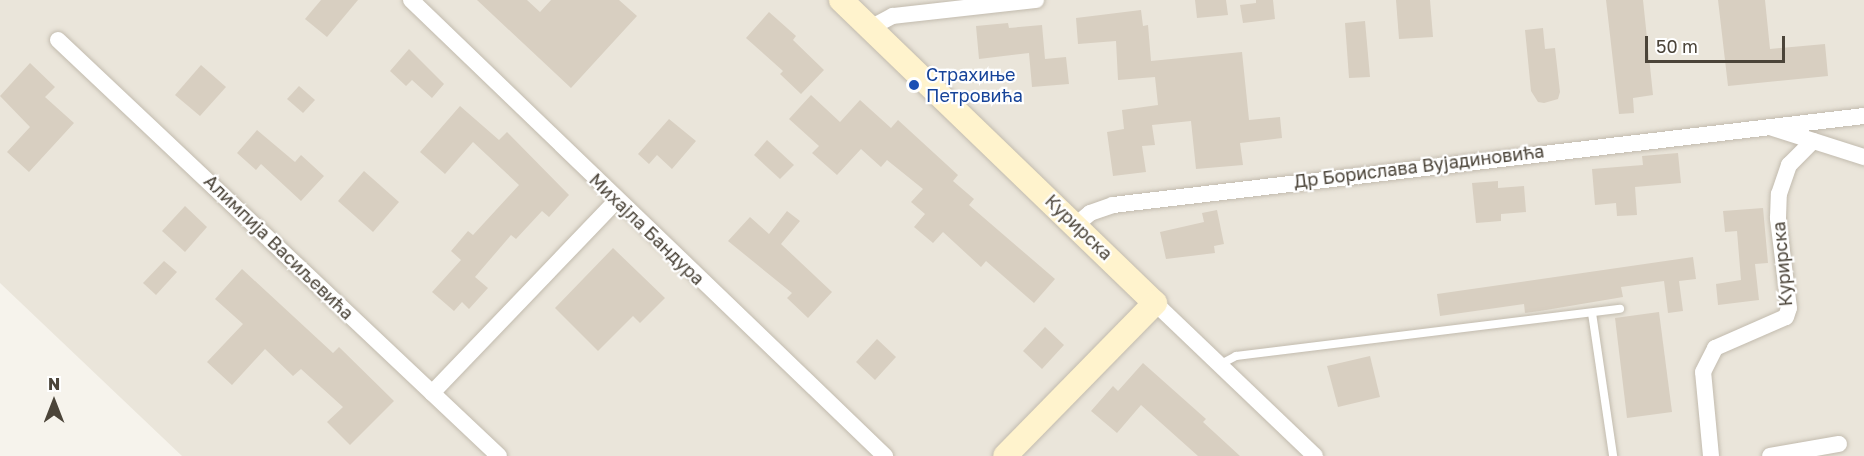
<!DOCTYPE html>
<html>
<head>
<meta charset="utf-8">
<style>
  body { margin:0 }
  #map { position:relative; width:1864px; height:456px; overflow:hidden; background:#f6f3ec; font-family:"Golos Text",sans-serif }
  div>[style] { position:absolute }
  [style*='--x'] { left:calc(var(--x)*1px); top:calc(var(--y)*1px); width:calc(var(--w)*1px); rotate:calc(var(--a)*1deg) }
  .residential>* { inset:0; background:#eae5da }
  .building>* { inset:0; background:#d8cfc1 }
  .roads { filter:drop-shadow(0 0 2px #c2bbae) drop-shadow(0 0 2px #c2bbae) }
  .lane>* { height:8px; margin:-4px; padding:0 4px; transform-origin:4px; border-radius:4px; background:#fff }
  .street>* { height:16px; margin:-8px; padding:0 8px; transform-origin:8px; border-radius:8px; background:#fff }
  .secondary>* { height:24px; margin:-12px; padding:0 12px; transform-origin:12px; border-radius:12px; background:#fff3cd }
  .dots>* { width:16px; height:16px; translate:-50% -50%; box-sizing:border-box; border:3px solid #fff; border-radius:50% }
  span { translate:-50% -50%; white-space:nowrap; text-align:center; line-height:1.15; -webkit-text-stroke:4.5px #fff; paint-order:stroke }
  .transit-label { font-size:18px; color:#164399 }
  .left { translate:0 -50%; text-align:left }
  .street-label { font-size:18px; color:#4b4439 }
  .north { position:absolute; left:24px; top:372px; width:60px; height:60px; -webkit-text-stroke:4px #fff; paint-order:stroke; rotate:0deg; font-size:16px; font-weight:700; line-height:24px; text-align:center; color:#4b4439 }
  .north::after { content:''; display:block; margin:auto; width:21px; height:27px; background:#4b4439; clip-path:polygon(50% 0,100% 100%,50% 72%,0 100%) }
  .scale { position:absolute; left:1645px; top:36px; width:140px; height:27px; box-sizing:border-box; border:3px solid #4b4439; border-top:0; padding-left:8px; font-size:18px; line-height:21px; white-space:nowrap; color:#4b4439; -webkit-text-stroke:4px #fff; paint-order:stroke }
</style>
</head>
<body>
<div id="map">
  <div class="residential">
    <i style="clip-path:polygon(0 0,1864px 0,1864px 456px,182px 456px,0 283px)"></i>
  </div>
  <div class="building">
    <i style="clip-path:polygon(321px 0,358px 0,327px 37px,305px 19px)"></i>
    <i style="clip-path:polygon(477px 0,527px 0,540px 12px,551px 0,619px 0,637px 16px,571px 88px)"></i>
    <i style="clip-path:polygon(1195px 0,1226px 0,1228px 15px,1197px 18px)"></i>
    <i style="clip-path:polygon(1256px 0,1273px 0,1275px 19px,1243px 23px,1240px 5px,1256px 3px)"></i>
    <i style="clip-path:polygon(1396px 0,1430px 0,1433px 37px,1399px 39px)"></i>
    <i style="clip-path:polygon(1606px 0,1643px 0,1653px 95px,1633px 98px,1634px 113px,1619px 114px)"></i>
    <i style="clip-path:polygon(1718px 0,1765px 0,1770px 49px,1825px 44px,1828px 76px,1728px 86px)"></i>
    <i style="clip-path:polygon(1141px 10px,1143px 26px,1148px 25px,1151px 61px,1242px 52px,1249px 120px,1280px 117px,1282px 138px,1240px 143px,1243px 165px,1196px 169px,1191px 121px,1152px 125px,1155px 145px,1142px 146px,1146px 172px,1113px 176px,1107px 132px,1124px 129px,1122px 110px,1158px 105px,1155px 77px,1118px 80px,1116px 41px,1078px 44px,1076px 18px)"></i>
    <i style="clip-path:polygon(769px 12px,796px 36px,793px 40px,824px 70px,801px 94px,780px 74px,783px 71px,746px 38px)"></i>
    <i style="clip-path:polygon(1365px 21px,1370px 77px,1349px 78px,1345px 23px)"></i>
    <i style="clip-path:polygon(1008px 23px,1009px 28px,1042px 25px,1045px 59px,1066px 57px,1069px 84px,1032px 87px,1029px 53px,979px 59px,976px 26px)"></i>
    <i style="clip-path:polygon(1543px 28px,1545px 49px,1555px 48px,1560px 92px,1558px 99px,1544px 103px,1538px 102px,1531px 91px,1525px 30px)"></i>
    <i style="clip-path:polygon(409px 49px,444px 84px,432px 98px,412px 80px,406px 86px,390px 71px)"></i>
    <i style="clip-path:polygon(30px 63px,55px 87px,45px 97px,74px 123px,29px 172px,7px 152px,30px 127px,0 96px)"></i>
    <i style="clip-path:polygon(201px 65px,226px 87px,200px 116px,175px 95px)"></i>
    <i style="clip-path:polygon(299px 86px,315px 100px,303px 113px,287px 99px)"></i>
    <i style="clip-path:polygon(811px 95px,840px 122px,860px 100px,891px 128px,898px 120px,958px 175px,953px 181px,974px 199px,969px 205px,1055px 279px,1034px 303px,986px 261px,981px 267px,943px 232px,933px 243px,914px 227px,925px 214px,911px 202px,923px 189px,887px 160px,881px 167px,861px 149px,837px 175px,812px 153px,819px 146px,789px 119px)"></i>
    <i style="clip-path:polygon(460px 106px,499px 140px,507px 132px,569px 195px,549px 217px,542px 211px,516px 239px,511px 235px,475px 277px,488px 288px,469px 309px,462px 302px,454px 311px,432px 292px,461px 260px,451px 251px,468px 231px,473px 235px,519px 185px,473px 142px,445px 174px,420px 152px)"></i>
    <i style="clip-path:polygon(669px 119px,696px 141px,672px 169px,657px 155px,649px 164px,638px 154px)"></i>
    <i style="clip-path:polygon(257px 130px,295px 162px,301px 155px,324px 176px,301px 201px,261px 164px,256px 170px,237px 153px)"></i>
    <i style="clip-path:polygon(767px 140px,794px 165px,780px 179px,754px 155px)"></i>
    <i style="clip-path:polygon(1678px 153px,1681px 183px,1635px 187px,1637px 215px,1617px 216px,1616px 203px,1595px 205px,1592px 169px,1643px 165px,1642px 156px)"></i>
    <i style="clip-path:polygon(364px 171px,399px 202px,373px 232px,338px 201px)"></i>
    <i style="clip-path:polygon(1498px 181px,1498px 188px,1524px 186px,1526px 212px,1501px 214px,1501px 221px,1476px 223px,1472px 183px)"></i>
    <i style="clip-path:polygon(185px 206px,207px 227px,185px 252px,162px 231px)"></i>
    <i style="clip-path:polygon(1763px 208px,1768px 263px,1755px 264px,1759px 300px,1718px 305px,1716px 284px,1741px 280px,1737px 231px,1725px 232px,1723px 211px)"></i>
    <i style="clip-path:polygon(1217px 210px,1224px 244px,1214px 246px,1215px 253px,1166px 259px,1160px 232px,1204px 222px,1202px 213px)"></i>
    <i style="clip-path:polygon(787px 211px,800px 221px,781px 244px,832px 292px,808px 318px,787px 298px,792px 293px,728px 241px,750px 217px,769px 234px)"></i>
    <i style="clip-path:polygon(613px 248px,665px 298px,640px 323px,633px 316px,598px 351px,555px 308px)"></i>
    <i style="clip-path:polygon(1693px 257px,1696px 279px,1679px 281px,1683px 311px,1668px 313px,1664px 281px,1621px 287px,1623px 297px,1540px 311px,1525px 313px,1524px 304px,1440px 316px,1437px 294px)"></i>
    <i style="clip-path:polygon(164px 261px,177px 272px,156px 295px,143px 283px)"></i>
    <i style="clip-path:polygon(242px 269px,333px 353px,339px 347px,394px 401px,350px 445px,327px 422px,343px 407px,301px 369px,293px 376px,265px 349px,232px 385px,207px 362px,243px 324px,215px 299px)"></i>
    <i style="clip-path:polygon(1659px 312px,1672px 412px,1627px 418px,1615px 318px)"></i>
    <i style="clip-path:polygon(1045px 327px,1064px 345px,1042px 369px,1023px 351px)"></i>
    <i style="clip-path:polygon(877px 339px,896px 357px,875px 380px,856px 362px)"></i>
    <i style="clip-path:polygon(1370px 356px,1380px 397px,1338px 407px,1327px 366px)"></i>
    <i style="clip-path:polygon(1143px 363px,1206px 419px,1203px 422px,1240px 456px,1198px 456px,1141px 405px,1117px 433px,1091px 411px,1113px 386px,1118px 391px)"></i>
  </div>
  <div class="roads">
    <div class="lane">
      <i style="--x:1592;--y:313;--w:145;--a:81.6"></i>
      <i style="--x:1221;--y:364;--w:17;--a:-28"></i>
      <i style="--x:1236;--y:356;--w:387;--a:-7"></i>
    </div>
    <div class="street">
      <i style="--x:411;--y:0;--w:658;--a:43.89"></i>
      <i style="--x:870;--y:28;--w:26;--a:-28"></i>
      <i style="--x:893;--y:16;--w:144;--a:-6.4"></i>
      <i style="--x:58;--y:40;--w:606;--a:43.33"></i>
      <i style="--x:1773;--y:128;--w:96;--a:17.7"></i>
      <i style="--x:1077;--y:224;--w:17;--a:-40"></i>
      <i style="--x:1090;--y:213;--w:24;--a:-19"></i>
      <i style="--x:1113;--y:205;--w:756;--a:-6.76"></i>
      <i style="--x:1155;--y:303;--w:221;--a:43.7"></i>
      <i style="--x:432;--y:393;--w:267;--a:-46.2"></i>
      <i style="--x:1711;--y:456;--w:84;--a:-95.4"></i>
      <i style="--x:1703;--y:372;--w:27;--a:-63"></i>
      <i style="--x:1715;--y:348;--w:77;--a:-23.6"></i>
      <i style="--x:1786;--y:317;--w:9;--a:-72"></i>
      <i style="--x:1789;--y:308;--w:91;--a:-97"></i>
      <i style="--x:1778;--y:218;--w:24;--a:-88"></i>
      <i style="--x:1779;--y:194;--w:31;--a:-71"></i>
      <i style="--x:1789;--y:165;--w:34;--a:-45"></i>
      <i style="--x:1770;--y:456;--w:70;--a:-9.9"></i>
    </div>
    <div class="secondary">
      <i style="--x:841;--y:0;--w:436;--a:44"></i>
      <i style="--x:1155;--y:303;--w:214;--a:134.4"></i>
    </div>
  </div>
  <div class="dots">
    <i style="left:914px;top:85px;background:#1a4fb4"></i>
  </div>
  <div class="transit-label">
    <span class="left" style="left:926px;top:85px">Страхиње<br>Петровића</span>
  </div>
  <div class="street-label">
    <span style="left:1419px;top:166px;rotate:-7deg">Др Борислава Вујадиновића</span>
    <span style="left:1079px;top:227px;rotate:44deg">Курирска</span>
    <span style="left:647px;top:229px;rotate:44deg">Михајла Бандура</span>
    <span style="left:279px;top:247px;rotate:44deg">Алимпија Васиљевића</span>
    <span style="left:1782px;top:264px;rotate:-95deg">Курирска</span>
  </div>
  <div class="north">N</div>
  <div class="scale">50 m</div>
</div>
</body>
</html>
